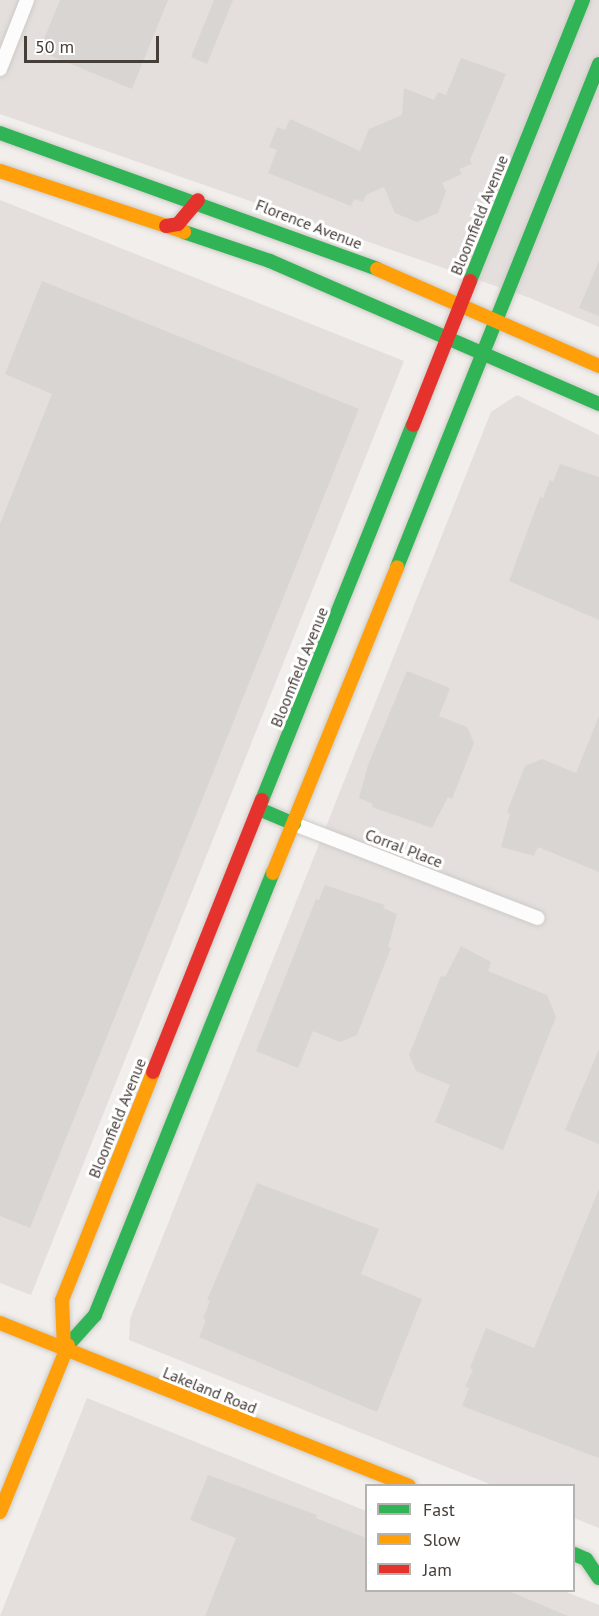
<!DOCTYPE html>
<html>
<head>
<meta charset="utf-8">
<style>
  body { margin:0 }
  #map { position:relative; width:599px; height:1616px; overflow:hidden; background:#f1eeeb; font-family:"PT Sans",sans-serif }
  div>[style] { position:absolute }
  [style*='--x'] { left:calc(var(--x)*1px); top:calc(var(--y)*1px); width:calc(var(--w)*1px); rotate:calc(var(--a)*1deg) }
  .industrial>* { inset:0; background:#e4dfdd }
  .building>* { inset:0; background:#d9d5d3 }
  .roads { filter:drop-shadow(0 0 2px #cdcac7) drop-shadow(0 0 2px #cdcac7) }
  .street>* { height:14px; margin:-7px; padding:0 7px; transform-origin:7px; border-radius:7px; background:#fdfcfc }
  .fast>* { height:14px; margin:-7px; padding:0 7px; transform-origin:7px; border-radius:7px; background:#30b455 }
  .slow>* { height:14px; margin:-7px; padding:0 7px; transform-origin:7px; border-radius:7px; background:#ff9f0a }
  .jam>* { height:14px; margin:-7px; padding:0 7px; transform-origin:7px; border-radius:7px; background:#e5322d }
  span { translate:-50% -50%; white-space:nowrap; text-align:center; line-height:1.15; -webkit-text-stroke:6px #fff; paint-order:stroke }
  .street-label { font-size:16px; color:#463e38 }
  .legend { position:absolute; left:365px; top:1484px; width:210px; height:108px; box-sizing:border-box; background:#fff; border:2px solid #b5b2af; margin:0; padding:8px 10px; list-style:none; font-size:18px; color:#463e38 }
  .legend li { display:flex; align-items:center; gap:12px; height:30px }
  .legend b { width:30px; border:2px solid #b5b2af }
  .scale { position:absolute; left:24px; top:36px; width:135px; height:27px; box-sizing:border-box; border:3px solid #463e38; border-top:0; padding-left:8px; font-size:18px; line-height:21px; white-space:nowrap; color:#463e38; -webkit-text-stroke:4px #fff; paint-order:stroke }
</style>
</head>
<body>
<div id="map">
  <div class="industrial">
    <i style="clip-path:polygon(0 0,599px 0,599px 327px,530px 298px,0 114px)"></i>
    <i style="clip-path:polygon(0 200px,404px 361px,31px 1295px,0 1283px)"></i>
    <i style="clip-path:polygon(517px 395px,599px 435px,599px 1528px,574px 1518px,574px 1486px,492px 1485px,129px 1340px,130px 1319px,491px 412px)"></i>
    <i style="clip-path:polygon(87px 1398px,366px 1511px,366px 1590px,564px 1591px,599px 1605px,599px 1616px,0 1616px)"></i>
  </div>
  <div class="building">
    <i style="clip-path:polygon(60px 0,168px 0,132px 89px,39px 51px)"></i>
    <i style="clip-path:polygon(214px 0,233px 0,207px 64px,191px 57px)"></i>
    <i style="clip-path:polygon(461px 58px,506px 74px,470px 160px,472px 164px,459px 169px,462px 174px,442px 183px,446px 191px,438px 213px,417px 222px,395px 213px,384px 187px,366px 195px,363px 202px,354px 199px,351px 206px,268px 173px,277px 150px,269px 147px,277px 127px,285px 130px,290px 119px,360px 151px,369px 129px,402px 115px,404px 88px,434px 100px,438px 92px,446px 95px)"></i>
    <i style="clip-path:polygon(599px 261px,599px 316px,579px 308px)"></i>
    <i style="clip-path:polygon(42px 281px,359px 409px,30px 1228px,0 1216px,0 524px,52px 394px,5px 374px)"></i>
    <i style="clip-path:polygon(560px 464px,599px 477px,599px 620px,509px 581px,540px 497px,543px 498px,550px 480px,553px 482px)"></i>
    <i style="clip-path:polygon(407px 671px,450px 688px,439px 716px,467px 727px,474px 743px,452px 799px,448px 797px,432px 828px,372px 807px,373px 804px,359px 798px,368px 765px)"></i>
    <i style="clip-path:polygon(599px 716px,599px 872px,538px 847px,534px 856px,501px 847px,510px 814px,507px 812px,525px 766px,542px 759px,576px 773px)"></i>
    <i style="clip-path:polygon(325px 885px,385px 905px,383px 908px,397px 914px,388px 947px,391px 948px,357px 1035px,340px 1042px,313px 1031px,298px 1068px,256px 1051px,316px 899px,319px 900px)"></i>
    <i style="clip-path:polygon(461px 946px,491px 962px,488px 971px,547px 995px,556px 1017px,503px 1150px,435px 1122px,450px 1085px,416px 1071px,409px 1055px,441px 976px,445px 977px)"></i>
    <i style="clip-path:polygon(599px 1049px,599px 1144px,565px 1130px)"></i>
    <i style="clip-path:polygon(257px 1183px,379px 1229px,361px 1274px,422px 1299px,377px 1412px,199px 1337px,206px 1320px,203px 1319px,210px 1301px,207px 1300px)"></i>
    <i style="clip-path:polygon(599px 1189px,599px 1458px,462px 1406px,469px 1388px,465px 1387px,473px 1370px,470px 1368px,486px 1328px,534px 1348px)"></i>
    <i style="clip-path:polygon(208px 1475px,317px 1515px,316px 1518px,366px 1538px,366px 1590px,506px 1590px,568px 1616px,205px 1616px,236px 1538px,190px 1520px)"></i>
  </div>
  <div class="roads">
    <div class="street">
      <i style="--x:0;--y:69;--w:74;--a:-68.6"></i>
      <i style="--x:294;--y:824;--w:261;--a:21.1"></i>
    </div>
    <div class="fast">
      <i style="--x:0;--y:133;--w:401;--a:19.8"></i>
      <i style="--x:184;--y:232;--w:91;--a:18.6"></i>
      <i style="--x:270;--y:261;--w:359;--a:23.5"></i>
      <i style="--x:470;--y:281;--w:303;--a:-68.1"></i>
      <i style="--x:397;--y:567;--w:542;--a:-68.12"></i>
      <i style="--x:262;--y:800;--w:404;--a:-68.1"></i>
      <i style="--x:259;--y:809;--w:38;--a:23"></i>
      <i style="--x:68;--y:1345;--w:40;--a:-48"></i>
      <i style="--x:95;--y:1315;--w:476;--a:-68.1"></i>
      <i style="--x:574;--y:1554;--w:13;--a:23"></i>
      <i style="--x:586;--y:1559;--w:23;--a:56"></i>
    </div>
    <div class="slow">
      <i style="--x:0;--y:171;--w:194;--a:18.3"></i>
      <i style="--x:377;--y:269;--w:242;--a:23.6"></i>
      <i style="--x:273;--y:873;--w:330;--a:-67.9"></i>
      <i style="--x:0;--y:1323;--w:440;--a:21.7"></i>
      <i style="--x:64;--y:1349;--w:49;--a:-92.3"></i>
      <i style="--x:62;--y:1300;--w:245;--a:-68.2"></i>
      <i style="--x:0;--y:1512;--w:180;--a:-67.8"></i>
    </div>
    <div class="jam">
      <i style="--x:166;--y:226;--w:12;--a:-9"></i>
      <i style="--x:178;--y:224;--w:31;--a:-50"></i>
      <i style="--x:413;--y:425;--w:155;--a:-68.4"></i>
      <i style="--x:153;--y:1072;--w:293;--a:-68.2"></i>
    </div>
  </div>
  <div class="street-label">
    <span style="left:479px;top:215px;rotate:-68deg">Bloomfield Avenue</span>
    <span style="left:309px;top:224px;rotate:21deg">Florence Avenue</span>
    <span style="left:299px;top:667px;rotate:-68deg">Bloomfield Avenue</span>
    <span style="left:404px;top:848px;rotate:21deg">Corral Place</span>
    <span style="left:117px;top:1118px;rotate:-68deg">Bloomfield Avenue</span>
    <span style="left:210px;top:1390px;rotate:22deg">Lakeland Road</span>
  </div>
  <ul class="legend">
  <li><b style="height:8px;background:#30b455"></b>Fast</li>
  <li><b style="height:8px;background:#ff9f0a"></b>Slow</li>
  <li><b style="height:8px;background:#e5322d"></b>Jam</li>
  </ul>
  <div class="scale">50 m</div>
</div>
</body>
</html>
